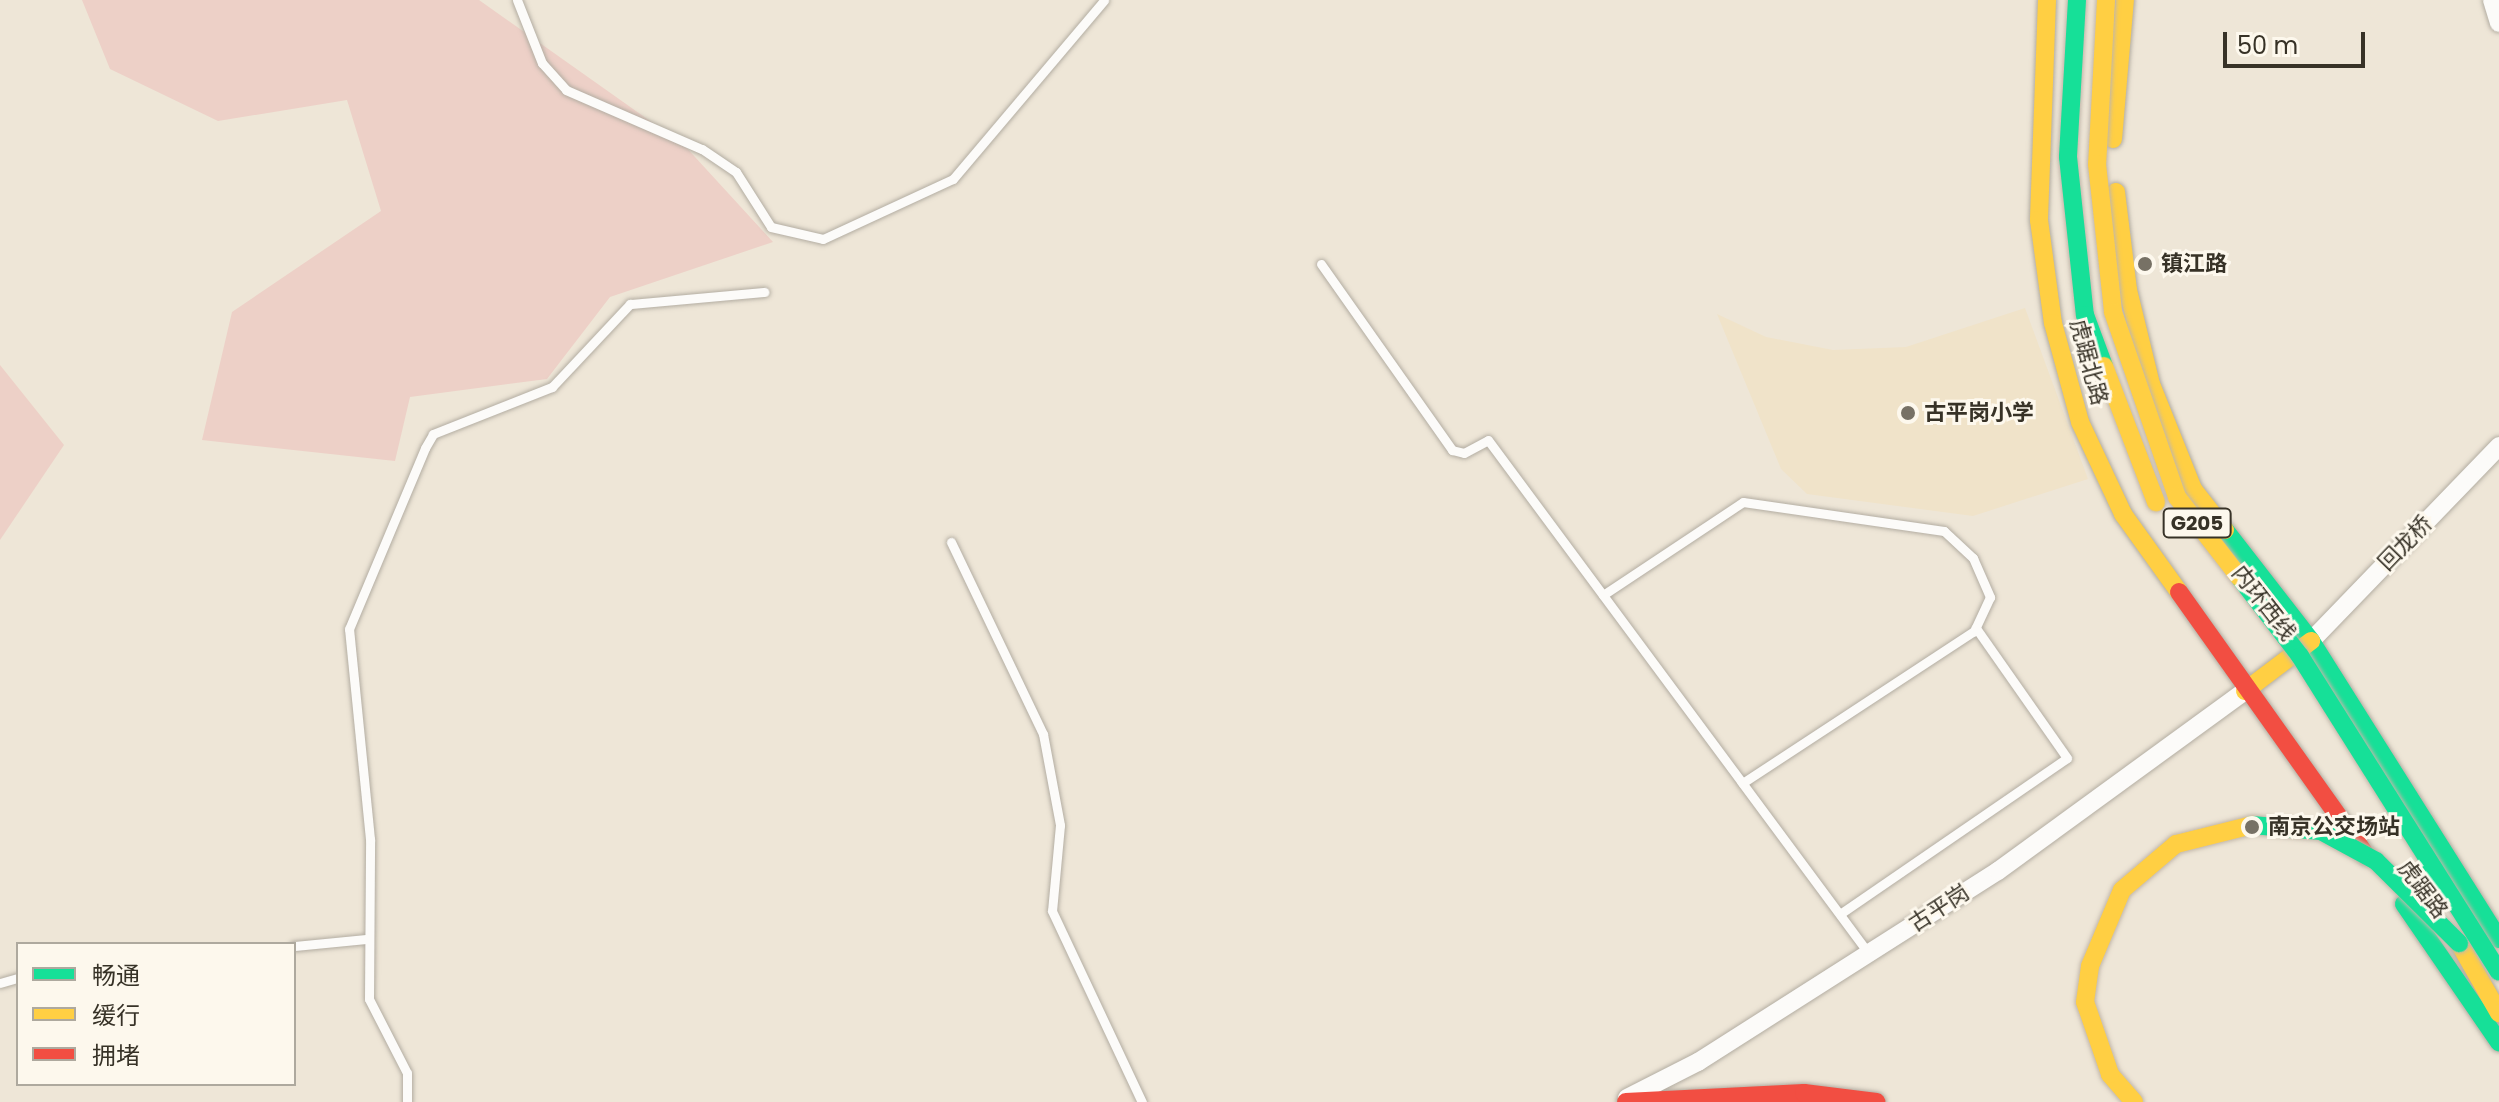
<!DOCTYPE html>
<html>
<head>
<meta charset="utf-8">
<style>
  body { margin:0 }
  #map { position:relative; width:2499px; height:1102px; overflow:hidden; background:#eee6d7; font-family:Poppins,"Noto Sans SC",sans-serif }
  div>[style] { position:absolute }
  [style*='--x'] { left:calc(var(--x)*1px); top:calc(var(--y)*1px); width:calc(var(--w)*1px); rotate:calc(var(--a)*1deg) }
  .built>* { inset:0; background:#f0e3c9 }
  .green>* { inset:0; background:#edd0c7 }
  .roads { filter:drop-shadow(0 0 2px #b3ada2) drop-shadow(0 0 2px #b3ada2) }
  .lane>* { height:9px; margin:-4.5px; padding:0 4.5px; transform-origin:4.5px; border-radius:4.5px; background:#fcfbf9 }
  .street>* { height:18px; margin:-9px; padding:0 9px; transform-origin:9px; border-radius:9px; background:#fcfbf9 }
  .fast>* { height:18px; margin:-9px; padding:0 9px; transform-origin:9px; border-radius:9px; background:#16e098 }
  .slow>* { height:18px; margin:-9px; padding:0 9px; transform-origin:9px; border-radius:9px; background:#ffcf43 }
  .jam>* { height:18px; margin:-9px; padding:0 9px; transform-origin:9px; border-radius:9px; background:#f24e42 }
  .bridges { filter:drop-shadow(0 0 2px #c2b7aa) drop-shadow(0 0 2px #c2b7aa) }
  .fast-bridge>* { height:18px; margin:-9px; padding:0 9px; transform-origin:9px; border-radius:9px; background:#16e098 }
  .slow-bridge>* { height:18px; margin:-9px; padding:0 9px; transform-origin:9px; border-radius:9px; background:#ffcf43 }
  .dots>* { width:22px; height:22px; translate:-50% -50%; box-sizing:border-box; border:4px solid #fdf8ed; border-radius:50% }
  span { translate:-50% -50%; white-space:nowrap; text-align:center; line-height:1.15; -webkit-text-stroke:6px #fdf8ed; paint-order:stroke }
  .shield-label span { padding:2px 6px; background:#fdf8ed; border:2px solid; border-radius:6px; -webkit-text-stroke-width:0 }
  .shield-label { font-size:20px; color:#373227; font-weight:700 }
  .poi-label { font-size:22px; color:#373227; font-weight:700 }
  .left { translate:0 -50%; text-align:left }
  .street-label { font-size:22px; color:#373227 }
  .legend { position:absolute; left:16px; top:942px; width:280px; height:144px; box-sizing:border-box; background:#fdf8ed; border:2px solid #aea99e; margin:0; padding:10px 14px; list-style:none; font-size:24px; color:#373227 }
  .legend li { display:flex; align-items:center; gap:16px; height:40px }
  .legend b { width:40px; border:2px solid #aea99e }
  .scale { position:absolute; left:2223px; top:32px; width:142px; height:36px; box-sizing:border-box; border:4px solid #373227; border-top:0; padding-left:10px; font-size:24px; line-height:28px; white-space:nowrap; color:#373227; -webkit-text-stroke:6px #fdf8ed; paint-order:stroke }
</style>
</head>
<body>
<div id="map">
  <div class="built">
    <i style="clip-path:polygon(2025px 308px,2088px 479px,1973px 516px,1807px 494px,1781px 469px,1717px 314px,1766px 337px,1833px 350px,1906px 347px)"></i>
  </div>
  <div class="green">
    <i style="clip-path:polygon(82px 0,479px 0,684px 145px,773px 242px,610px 297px,547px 379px,410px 397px,395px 461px,202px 440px,232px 312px,381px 211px,347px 100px,218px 121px,110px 69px)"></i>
    <i style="clip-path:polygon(0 365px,64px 445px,0 540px)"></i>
  </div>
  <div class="roads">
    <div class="lane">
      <i style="--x:517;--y:0;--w:68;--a:68.4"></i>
      <i style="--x:542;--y:63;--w:36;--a:48"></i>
      <i style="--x:566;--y:90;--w:148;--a:23.5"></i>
      <i style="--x:702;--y:149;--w:41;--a:34.1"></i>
      <i style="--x:736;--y:172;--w:65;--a:57.5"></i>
      <i style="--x:771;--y:227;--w:53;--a:13"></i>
      <i style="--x:823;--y:239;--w:143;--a:-24.8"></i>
      <i style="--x:953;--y:179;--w:234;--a:-49.8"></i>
      <i style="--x:1321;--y:264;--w:228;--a:54.8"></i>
      <i style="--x:1452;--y:450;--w:12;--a:14"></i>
      <i style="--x:1464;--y:453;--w:27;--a:-28"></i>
      <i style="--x:1488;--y:440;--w:640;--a:53.45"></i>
      <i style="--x:951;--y:542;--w:213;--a:64.4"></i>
      <i style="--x:1043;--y:734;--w:93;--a:79.4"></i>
      <i style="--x:1060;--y:825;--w:86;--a:95.3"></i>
      <i style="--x:1052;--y:911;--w:211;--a:64.8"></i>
      <i style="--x:1603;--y:595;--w:168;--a:-33.6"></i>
      <i style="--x:1743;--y:502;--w:203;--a:8.2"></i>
      <i style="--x:1944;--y:531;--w:40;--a:43"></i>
      <i style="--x:1973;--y:558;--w:43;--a:66.4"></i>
      <i style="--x:1990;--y:597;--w:38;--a:115"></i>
      <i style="--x:1974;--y:631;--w:277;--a:146.7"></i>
      <i style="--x:1840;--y:914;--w:275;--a:-34.5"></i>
      <i style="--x:2067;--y:758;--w:159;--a:-125"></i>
      <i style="--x:294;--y:946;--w:73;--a:-5.5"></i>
      <i style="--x:0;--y:983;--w:19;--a:-16"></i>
      <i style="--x:407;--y:1102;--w:29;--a:-90"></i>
      <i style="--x:407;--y:1073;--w:83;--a:-117.2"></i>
      <i style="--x:369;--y:999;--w:160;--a:-89.6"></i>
      <i style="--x:370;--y:839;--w:211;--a:-95.7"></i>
      <i style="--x:349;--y:629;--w:196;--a:-67.2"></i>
      <i style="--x:425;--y:448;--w:16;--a:-60"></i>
      <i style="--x:433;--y:434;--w:128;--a:-21.6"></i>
      <i style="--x:552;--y:387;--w:114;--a:-46.8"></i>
      <i style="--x:630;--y:304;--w:135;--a:-5.1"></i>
    </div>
    <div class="street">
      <i style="--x:2492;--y:0;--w:24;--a:73"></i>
      <i style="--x:2311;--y:641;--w:271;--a:-46"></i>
      <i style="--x:1627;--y:1098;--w:80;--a:-26.9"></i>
      <i style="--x:1698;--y:1062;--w:356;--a:-32.5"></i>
      <i style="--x:1998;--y:871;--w:306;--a:-36.1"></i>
    </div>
    <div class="fast">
      <i style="--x:2225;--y:530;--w:140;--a:52.2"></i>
      <i style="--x:2311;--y:641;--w:352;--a:57.8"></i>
      <i style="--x:2404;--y:904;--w:168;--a:55.5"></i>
    </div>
    <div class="slow">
      <i style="--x:2047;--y:0;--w:220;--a:92.1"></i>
      <i style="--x:2039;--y:220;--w:104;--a:82.3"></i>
      <i style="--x:2053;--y:323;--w:103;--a:74.7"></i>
      <i style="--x:2080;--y:422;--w:102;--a:64.9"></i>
      <i style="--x:2123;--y:514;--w:96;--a:54.3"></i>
      <i style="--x:2113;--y:139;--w:140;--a:-85.1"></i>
      <i style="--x:2116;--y:192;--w:99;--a:83"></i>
      <i style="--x:2128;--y:290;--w:97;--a:76.3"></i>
      <i style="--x:2151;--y:384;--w:113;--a:68.2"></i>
      <i style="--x:2193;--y:489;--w:52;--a:52"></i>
      <i style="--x:2245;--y:691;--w:83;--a:-37.1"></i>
      <i style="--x:2459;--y:943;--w:81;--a:60.3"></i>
    </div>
    <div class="jam">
      <i style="--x:2179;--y:592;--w:323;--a:54.6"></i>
      <i style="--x:1626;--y:1102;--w:178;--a:-2.9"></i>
      <i style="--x:1804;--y:1093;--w:73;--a:7.1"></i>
    </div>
  </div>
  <div class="bridges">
    <div class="fast-bridge">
      <i style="--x:2077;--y:0;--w:157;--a:93.3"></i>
      <i style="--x:2068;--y:157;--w:159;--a:83.9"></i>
      <i style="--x:2085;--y:315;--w:54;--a:69.6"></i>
      <i style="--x:2240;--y:578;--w:98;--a:52.4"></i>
      <i style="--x:2300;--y:656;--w:373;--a:57.8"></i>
      <i style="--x:2252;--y:825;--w:69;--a:5"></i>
      <i style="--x:2321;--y:831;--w:63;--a:28.6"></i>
      <i style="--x:2376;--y:861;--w:117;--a:44.7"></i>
    </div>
    <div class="slow-bridge">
      <i style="--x:2106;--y:0;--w:164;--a:93.1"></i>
      <i style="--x:2097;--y:164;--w:149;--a:83.8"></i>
      <i style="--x:2113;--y:312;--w:196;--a:70.9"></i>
      <i style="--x:2177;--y:497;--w:103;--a:52.1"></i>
      <i style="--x:2104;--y:366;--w:146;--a:69.1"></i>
      <i style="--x:2134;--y:1102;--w:37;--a:-131"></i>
      <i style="--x:2110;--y:1074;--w:76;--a:-109.1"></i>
      <i style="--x:2085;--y:1002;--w:36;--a:-82"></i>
      <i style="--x:2090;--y:966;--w:82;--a:-67.2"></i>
      <i style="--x:2122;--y:890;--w:71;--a:-40.4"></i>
      <i style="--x:2176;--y:844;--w:78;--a:-14"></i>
    </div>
  </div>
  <div class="dots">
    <i style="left:2145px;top:264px;background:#777165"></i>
    <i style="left:1908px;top:413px;background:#777165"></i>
    <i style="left:2252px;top:827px;background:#777165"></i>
  </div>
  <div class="shield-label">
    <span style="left:2197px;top:523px">G205</span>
  </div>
  <div class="poi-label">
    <span class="left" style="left:2161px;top:264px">镇江路</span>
    <span class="left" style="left:1924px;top:413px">古平岗小学</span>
    <span class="left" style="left:2268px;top:827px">南京公交场站</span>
  </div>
  <div class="street-label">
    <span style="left:2089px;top:362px;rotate:75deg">虎踞北路</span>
    <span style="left:2405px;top:543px;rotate:-46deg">回龙桥</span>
    <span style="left:2264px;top:603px;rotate:52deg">内环西线</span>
    <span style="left:2423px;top:889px;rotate:53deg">虎踞路</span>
    <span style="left:1939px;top:908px;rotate:-33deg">古平岗</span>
  </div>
  <ul class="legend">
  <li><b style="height:10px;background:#16e098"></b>畅通</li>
  <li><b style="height:10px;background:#ffcf43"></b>缓行</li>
  <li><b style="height:10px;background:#f24e42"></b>拥堵</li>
  </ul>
  <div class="scale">50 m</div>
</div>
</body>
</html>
